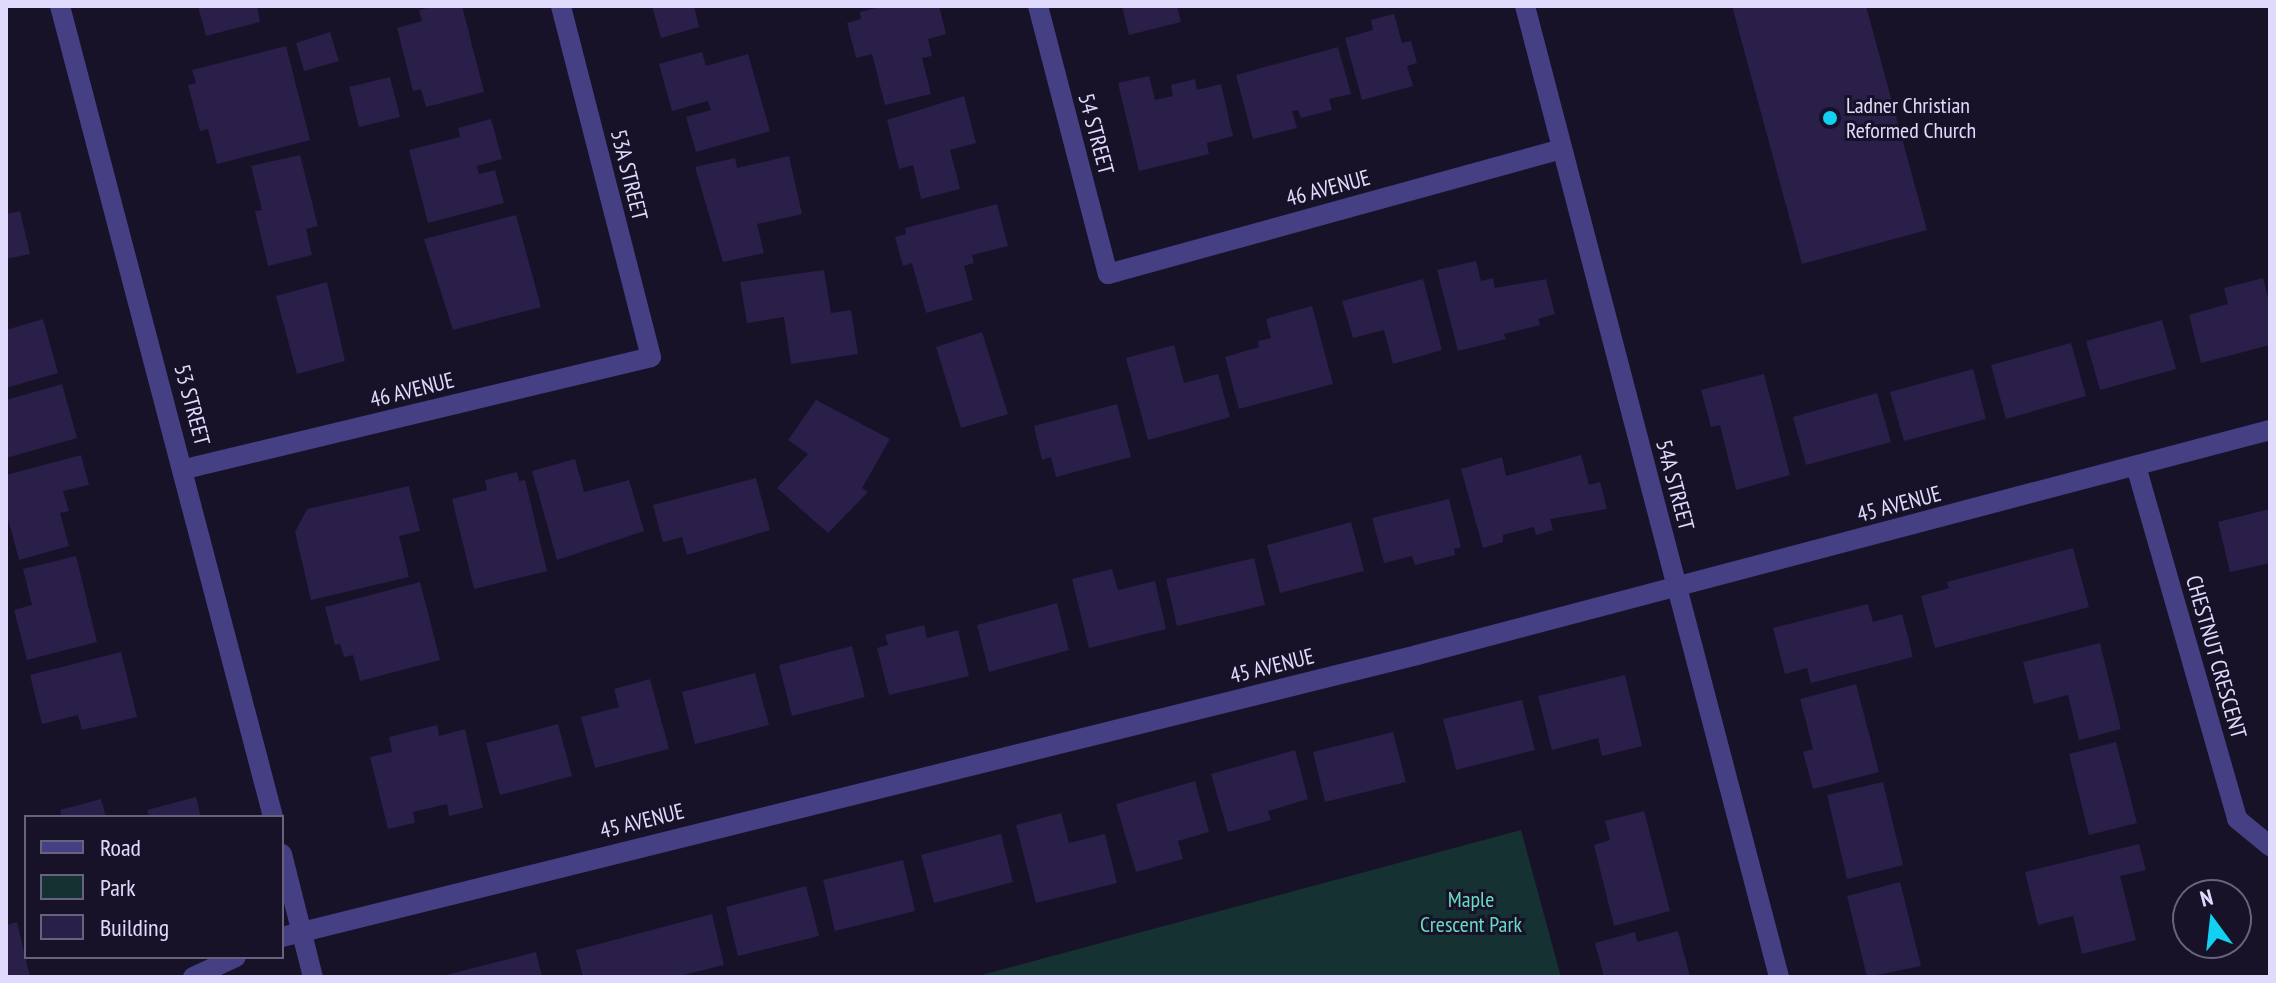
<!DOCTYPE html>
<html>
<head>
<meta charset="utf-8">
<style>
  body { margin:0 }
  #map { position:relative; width:2276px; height:983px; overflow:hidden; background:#171228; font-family:"PT Sans Narrow",sans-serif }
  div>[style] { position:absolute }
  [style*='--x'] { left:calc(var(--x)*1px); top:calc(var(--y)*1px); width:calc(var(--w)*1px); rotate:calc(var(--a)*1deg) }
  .green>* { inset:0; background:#153131 }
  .building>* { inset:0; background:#291f48 }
  .street>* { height:20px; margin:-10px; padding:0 10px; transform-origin:10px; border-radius:10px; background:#453f84 }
  .dots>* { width:22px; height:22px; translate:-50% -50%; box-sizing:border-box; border:4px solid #171228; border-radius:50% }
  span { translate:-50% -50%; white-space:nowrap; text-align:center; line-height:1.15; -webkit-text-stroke:6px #171228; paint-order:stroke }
  .poi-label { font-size:22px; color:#e0dafd }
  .left { translate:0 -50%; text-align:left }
  .street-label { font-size:22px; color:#e0dafd }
  .park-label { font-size:22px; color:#69dac4 }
  .frame { position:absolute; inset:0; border:8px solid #e0dafd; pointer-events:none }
  .legend { position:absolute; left:24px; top:815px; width:260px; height:144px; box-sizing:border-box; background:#171228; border:2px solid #67627d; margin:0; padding:10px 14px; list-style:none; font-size:24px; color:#e0dafd }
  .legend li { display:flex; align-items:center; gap:16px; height:40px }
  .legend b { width:40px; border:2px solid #67627d }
  .north { position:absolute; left:2172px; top:879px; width:80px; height:80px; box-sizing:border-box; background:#171228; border:2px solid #67627d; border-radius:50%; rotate:345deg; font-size:22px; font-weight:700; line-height:32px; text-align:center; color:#e0dafd }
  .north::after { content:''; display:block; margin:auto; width:28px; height:36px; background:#11d0f2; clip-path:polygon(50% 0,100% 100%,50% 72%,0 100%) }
</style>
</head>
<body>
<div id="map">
  <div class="green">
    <i style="clip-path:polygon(1521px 830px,1561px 977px,974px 977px)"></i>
  </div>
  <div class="building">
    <i style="clip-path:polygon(198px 6px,257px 6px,260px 22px,206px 36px)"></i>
    <i style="clip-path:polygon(436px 6px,462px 6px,484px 92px,426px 107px,421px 89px,413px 91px,397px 28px,422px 21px,419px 10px)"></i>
    <i style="clip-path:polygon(652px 6px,694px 6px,699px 27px,661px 38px)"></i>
    <i style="clip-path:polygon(884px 6px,939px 6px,946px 34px,928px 39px,932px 56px,922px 58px,931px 94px,885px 105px,872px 54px,856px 58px,847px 23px,861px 19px,860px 12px)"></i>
    <i style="clip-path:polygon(1122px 6px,1177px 6px,1181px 22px,1129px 35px)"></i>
    <i style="clip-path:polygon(1732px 6px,1866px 6px,1927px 230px,1802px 264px)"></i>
    <i style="clip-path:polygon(1394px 14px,1402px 43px,1411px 41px,1417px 63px,1407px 66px,1413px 86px,1362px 100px,1345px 38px,1373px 30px,1371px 20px)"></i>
    <i style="clip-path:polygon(330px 32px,339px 61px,304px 71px,296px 43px)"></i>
    <i style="clip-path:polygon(286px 46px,310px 140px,217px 164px,208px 129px,200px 131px,188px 85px,196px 83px,192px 70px)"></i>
    <i style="clip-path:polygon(1338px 47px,1351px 94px,1329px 99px,1332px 110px,1301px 118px,1298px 110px,1292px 111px,1297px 128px,1253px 139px,1236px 75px)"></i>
    <i style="clip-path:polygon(702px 52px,706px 66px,748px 54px,770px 131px,696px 152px,686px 117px,711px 110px,708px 101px,672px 111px,659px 64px)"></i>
    <i style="clip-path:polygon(1149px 76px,1155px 100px,1173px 96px,1171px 85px,1195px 79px,1197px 90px,1221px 84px,1233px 136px,1207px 143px,1209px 154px,1139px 171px,1118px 83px)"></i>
    <i style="clip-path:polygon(390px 77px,400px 117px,359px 127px,349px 87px)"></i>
    <i style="clip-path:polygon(964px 96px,976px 143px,950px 150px,960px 189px,921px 199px,913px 165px,899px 169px,887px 120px)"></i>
    <i style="clip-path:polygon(491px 119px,502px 159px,477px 166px,479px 174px,495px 170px,504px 203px,428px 223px,409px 150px,460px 137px,458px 128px)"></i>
    <i style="clip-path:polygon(300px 155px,318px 226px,306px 229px,312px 255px,268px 266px,255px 211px,262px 210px,251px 166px)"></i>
    <i style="clip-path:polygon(789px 156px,802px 214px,757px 224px,764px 253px,723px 262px,695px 167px,735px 158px,737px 168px)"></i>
    <i style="clip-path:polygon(997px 204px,1008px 246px,972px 255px,974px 263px,964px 266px,973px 300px,926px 313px,912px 263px,903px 266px,895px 237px,906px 234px,905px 228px)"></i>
    <i style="clip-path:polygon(20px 211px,30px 254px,6px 259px,6px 214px)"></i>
    <i style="clip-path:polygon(516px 215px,541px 307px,453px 330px,424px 239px)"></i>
    <i style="clip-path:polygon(1476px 261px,1481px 281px,1493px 278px,1495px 288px,1546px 279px,1555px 314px,1538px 319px,1540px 325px,1504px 334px,1506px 339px,1458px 351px,1437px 270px)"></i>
    <i style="clip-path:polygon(824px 270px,831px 313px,851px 310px,858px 354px,791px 364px,784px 317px,747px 323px,740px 282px)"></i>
    <i style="clip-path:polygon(2263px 278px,2270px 306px,2270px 345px,2201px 363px,2189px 315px,2228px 304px,2224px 288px)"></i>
    <i style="clip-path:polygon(1423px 279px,1442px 350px,1393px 364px,1384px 330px,1353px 338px,1342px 301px)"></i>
    <i style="clip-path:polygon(327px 282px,345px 361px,297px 374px,276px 296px)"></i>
    <i style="clip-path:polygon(1312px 306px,1333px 384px,1239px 409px,1225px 357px,1259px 347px,1258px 341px,1271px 338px,1266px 319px)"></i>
    <i style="clip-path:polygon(43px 319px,58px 373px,6px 388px,6px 330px)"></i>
    <i style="clip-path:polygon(2162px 320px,2176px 369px,2100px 390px,2086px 341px)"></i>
    <i style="clip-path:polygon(982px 332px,1008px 414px,961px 428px,936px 347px)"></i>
    <i style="clip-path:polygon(2071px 343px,2086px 396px,2006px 419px,1991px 365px)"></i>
    <i style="clip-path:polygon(1174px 345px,1184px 383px,1218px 374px,1230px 417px,1148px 440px,1126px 358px)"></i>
    <i style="clip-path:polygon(1973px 369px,1986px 419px,1904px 441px,1890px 392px)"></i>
    <i style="clip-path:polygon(1764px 374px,1790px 475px,1736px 490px,1720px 425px,1711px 427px,1701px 390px)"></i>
    <i style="clip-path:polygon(62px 384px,77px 438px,6px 458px,6px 400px)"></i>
    <i style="clip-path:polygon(1877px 393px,1891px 442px,1806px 465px,1793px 417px)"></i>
    <i style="clip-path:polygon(816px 400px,890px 439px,862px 488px,868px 492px,828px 533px,777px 488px,808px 454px,788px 440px)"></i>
    <i style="clip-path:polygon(1117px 404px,1131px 457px,1056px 477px,1051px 457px,1042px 460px,1034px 426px)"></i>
    <i style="clip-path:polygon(81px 455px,89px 485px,63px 491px,69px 511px,60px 513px,69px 546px,19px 560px,6px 511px,6px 475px)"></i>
    <i style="clip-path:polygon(1581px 455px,1589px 485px,1600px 482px,1607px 509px,1550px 519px,1553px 530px,1536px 535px,1534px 527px,1503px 535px,1503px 542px,1483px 548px,1461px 469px,1502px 457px,1506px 476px)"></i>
    <i style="clip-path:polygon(575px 459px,584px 492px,629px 480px,644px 531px,557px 560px,532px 471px)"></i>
    <i style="clip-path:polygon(517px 472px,519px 481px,525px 480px,547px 571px,474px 589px,452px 499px,487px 490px,485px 480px)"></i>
    <i style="clip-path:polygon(756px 478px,770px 530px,687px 555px,682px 537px,663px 542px,653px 505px)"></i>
    <i style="clip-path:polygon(409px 486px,420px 531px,399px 536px,409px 577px,311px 600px,295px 532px,307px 509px)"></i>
    <i style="clip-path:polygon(1449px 499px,1461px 547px,1454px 549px,1455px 555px,1415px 565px,1412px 556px,1384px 563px,1372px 518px)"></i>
    <i style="clip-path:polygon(2270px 509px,2270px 563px,2230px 572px,2218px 522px)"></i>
    <i style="clip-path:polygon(1351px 522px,1364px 571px,1280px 593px,1267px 545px)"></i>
    <i style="clip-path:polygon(2073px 548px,2089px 607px,1935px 648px,1921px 596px,1949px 588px,1947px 582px)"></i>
    <i style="clip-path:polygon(76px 556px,97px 642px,27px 660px,14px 610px,32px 605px,23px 569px)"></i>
    <i style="clip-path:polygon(1254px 558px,1265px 605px,1177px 626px,1166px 579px)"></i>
    <i style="clip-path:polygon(1112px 569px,1118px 590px,1155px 581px,1166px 629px,1089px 648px,1072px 579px)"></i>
    <i style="clip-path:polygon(420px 582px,440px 660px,360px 681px,353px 655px,344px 657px,340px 644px,335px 645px,325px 607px)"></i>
    <i style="clip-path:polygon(1057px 603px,1069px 650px,989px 672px,977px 625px)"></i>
    <i style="clip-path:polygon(1868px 604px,1873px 622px,1902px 614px,1913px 657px,1811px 683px,1807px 668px,1785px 674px,1773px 628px)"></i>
    <i style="clip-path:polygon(924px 625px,927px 638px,958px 630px,969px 676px,889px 695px,877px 648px,888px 645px,885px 635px)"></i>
    <i style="clip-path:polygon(2100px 643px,2121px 729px,2079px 740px,2068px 695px,2034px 704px,2023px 662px)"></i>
    <i style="clip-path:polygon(852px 646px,865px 697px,792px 716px,779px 665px)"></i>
    <i style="clip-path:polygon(121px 652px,137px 717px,82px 730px,78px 715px,42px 724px,30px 675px)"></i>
    <i style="clip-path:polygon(755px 673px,769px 725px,695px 744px,682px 692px)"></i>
    <i style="clip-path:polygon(1625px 675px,1642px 746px,1602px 756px,1598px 738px,1552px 750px,1538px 696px)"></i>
    <i style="clip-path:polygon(650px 679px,669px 749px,595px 768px,581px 717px,619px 707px,614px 689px)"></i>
    <i style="clip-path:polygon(1856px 684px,1879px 772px,1813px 789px,1803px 752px,1813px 749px,1800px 699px)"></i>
    <i style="clip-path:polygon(1522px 700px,1535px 750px,1456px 770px,1443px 719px)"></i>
    <i style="clip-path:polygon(558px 724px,572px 776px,500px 795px,486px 743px)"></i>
    <i style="clip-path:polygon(437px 725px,439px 736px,465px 729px,483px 808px,449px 816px,447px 804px,413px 812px,415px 823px,388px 829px,370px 757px,392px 752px,389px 737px)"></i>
    <i style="clip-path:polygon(1393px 732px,1406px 782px,1325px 802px,1313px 752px)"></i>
    <i style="clip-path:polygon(2116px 742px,2137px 823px,2089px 835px,2069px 754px)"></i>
    <i style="clip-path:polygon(1295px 750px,1308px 799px,1268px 811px,1271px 820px,1228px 832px,1211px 774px)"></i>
    <i style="clip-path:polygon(1195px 781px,1209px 832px,1178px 841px,1183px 859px,1136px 872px,1116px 804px)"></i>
    <i style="clip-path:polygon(1883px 782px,1903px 865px,1847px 879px,1827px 795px)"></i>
    <i style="clip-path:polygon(196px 797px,201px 817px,149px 817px,147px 810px)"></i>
    <i style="clip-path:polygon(101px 799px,106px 817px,62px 817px,60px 810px)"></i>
    <i style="clip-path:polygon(1644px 811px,1670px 911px,1614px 926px,1594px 845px,1610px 840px,1605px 821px)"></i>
    <i style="clip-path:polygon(1061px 813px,1069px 843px,1105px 834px,1117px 883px,1036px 903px,1016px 825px)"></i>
    <i style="clip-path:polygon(1001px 834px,1013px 882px,934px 903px,921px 855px)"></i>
    <i style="clip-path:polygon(2139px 844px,2146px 870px,2120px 876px,2136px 940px,2082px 954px,2073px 916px,2038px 925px,2025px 872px)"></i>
    <i style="clip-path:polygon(903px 860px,915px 911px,835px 931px,823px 880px)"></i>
    <i style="clip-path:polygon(1900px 882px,1921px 966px,1867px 977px,1847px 896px)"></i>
    <i style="clip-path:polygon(806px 886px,819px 936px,738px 956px,726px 907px)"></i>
    <i style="clip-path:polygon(712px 914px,724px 965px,675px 977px,583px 977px,576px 950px)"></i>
    <i style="clip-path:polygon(17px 922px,30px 977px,6px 977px,6px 925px)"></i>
    <i style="clip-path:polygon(1678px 931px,1690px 977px,1604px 977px,1595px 943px,1635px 932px,1637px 942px)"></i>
    <i style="clip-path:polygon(536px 952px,542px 977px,442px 977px,442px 976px)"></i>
  </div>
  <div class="street">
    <i style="--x:60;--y:6;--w:839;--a:75.28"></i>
    <i style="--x:1038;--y:6;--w:277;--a:75.4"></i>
    <i style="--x:1108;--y:274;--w:471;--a:-15.4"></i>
    <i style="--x:1525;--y:6;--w:1004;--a:75.34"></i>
    <i style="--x:2136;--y:466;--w:367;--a:74"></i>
    <i style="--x:2237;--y:819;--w:43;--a:39.3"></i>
    <i style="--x:185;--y:469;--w:479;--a:-13.5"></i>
    <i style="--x:651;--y:357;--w:362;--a:-104.4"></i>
    <i style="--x:282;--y:854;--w:127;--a:75.9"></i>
    <i style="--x:282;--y:937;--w:1170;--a:-13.95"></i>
    <i style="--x:1417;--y:655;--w:882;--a:-14.78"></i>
    <i style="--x:193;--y:977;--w:47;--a:-24.9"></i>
  </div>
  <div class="dots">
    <i style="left:1830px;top:118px;background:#11d0f2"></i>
  </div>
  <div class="poi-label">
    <span class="left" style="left:1846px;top:118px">Ladner Christian<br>Reformed Church</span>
  </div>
  <div class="street-label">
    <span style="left:1096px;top:134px;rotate:75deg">54 STREET</span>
    <span style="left:629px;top:175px;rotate:76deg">53A STREET</span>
    <span style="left:1328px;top:188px;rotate:-15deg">46 AVENUE</span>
    <span style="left:412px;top:390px;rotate:-14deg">46 AVENUE</span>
    <span style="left:192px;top:405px;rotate:75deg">53 STREET</span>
    <span style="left:1675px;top:485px;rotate:75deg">54A STREET</span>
    <span style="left:1899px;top:504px;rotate:-15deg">45 AVENUE</span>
    <span style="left:2216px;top:657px;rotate:74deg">CHESTNUT CRESCENT</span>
    <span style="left:1272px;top:666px;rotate:-14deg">45 AVENUE</span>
    <span style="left:642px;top:821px;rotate:-14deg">45 AVENUE</span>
  </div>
  <div class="park-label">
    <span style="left:1471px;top:912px">Maple<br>Crescent Park</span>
  </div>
  <div class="frame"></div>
  <ul class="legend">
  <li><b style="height:10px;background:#453f84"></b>Road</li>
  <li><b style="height:22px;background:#153131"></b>Park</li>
  <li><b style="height:22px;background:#291f48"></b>Building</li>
  </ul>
  <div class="north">N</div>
</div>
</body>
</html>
